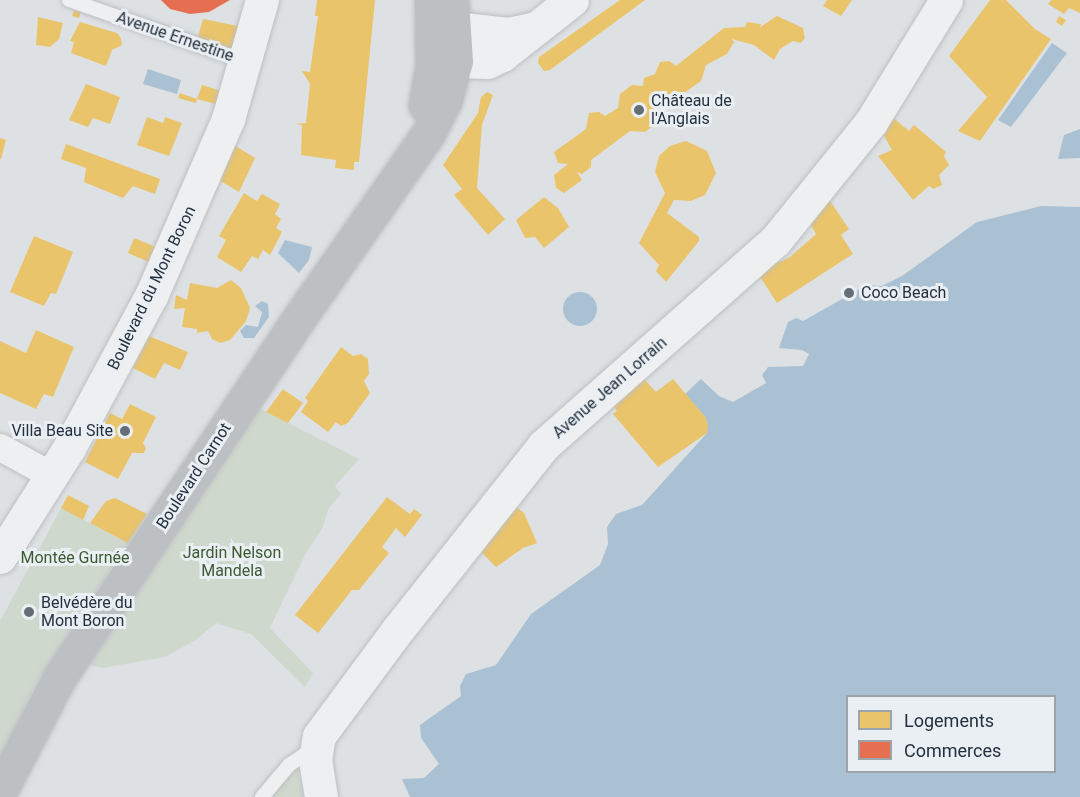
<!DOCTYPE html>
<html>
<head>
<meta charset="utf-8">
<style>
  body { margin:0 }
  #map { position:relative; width:1080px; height:797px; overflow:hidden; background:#dee1e4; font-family:Roboto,sans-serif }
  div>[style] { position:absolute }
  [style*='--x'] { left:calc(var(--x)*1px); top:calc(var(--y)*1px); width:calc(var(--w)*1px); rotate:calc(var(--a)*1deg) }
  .green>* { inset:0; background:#cfd8cd }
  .water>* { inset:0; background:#a9c1d2 }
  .round { border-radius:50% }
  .homes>* { inset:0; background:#e9c46a }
  .shops>* { inset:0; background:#e76f51 }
  .roads { filter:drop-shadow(0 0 2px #bcbfc2) drop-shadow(0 0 2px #bcbfc2) }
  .service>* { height:14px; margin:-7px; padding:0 7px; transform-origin:7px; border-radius:7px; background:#edeff0 }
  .minor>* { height:27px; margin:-13.5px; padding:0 13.5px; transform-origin:13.5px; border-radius:13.5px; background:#edeff0 }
  .tertiary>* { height:33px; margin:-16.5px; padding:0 16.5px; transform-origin:16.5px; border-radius:16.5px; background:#edeff0 }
  .secondary>* { height:33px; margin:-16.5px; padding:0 16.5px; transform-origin:16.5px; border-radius:16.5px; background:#bcc0c3 }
  .dots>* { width:16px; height:16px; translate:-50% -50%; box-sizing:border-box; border:3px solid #eaeff4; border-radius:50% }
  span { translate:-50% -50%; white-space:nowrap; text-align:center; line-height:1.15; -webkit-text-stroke:6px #eaeff4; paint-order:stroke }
  .street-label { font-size:16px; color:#24303d }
  .poi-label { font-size:16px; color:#24303d }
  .left { translate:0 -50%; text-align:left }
  .right { translate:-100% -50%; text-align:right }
  .park-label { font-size:16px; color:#3c5a30 }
  .legend { position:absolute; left:846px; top:695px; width:210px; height:78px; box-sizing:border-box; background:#eaeff4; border:2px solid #9ba3ab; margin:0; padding:8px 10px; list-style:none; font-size:18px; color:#24303d }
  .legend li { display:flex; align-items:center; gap:12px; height:30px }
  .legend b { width:30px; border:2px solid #9ba3ab }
</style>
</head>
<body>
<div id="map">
  <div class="green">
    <i style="clip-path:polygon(259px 408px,359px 459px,335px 486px,341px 494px,329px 508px,322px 529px,305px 555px,270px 628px,313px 673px,305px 687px,251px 634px,216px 623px,196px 640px,165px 657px,102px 668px,90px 665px)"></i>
    <i style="clip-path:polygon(61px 508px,128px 543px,37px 681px,0 759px,0 621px)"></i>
    <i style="clip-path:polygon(297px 767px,304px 797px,266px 797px)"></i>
  </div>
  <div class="water">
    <i style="clip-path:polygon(1052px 43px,1067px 53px,1011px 127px,998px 120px)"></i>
    <i style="clip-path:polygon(148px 69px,181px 80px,177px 94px,143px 84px)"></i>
    <i style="clip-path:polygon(1080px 129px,1080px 158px,1058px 159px,1064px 135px)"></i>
    <i style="clip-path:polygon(evenodd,1041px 206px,1080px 207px,1080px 797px,410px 797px,402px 779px,424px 778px,439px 764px,421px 738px,420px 725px,461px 696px,460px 686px,466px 674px,496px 665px,531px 614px,600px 565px,608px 544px,607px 527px,616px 514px,642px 505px,707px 433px,706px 418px,685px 394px,701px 379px,719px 396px,733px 402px,766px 383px,762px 375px,768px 367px,803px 366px,809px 354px,802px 350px,779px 348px,788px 322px,796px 318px,803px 321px,867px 285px,882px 286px,902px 276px,977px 222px,1041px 206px,848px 696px,1054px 696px,1054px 772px,848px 772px,848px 696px)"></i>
    <i style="clip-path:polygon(285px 240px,312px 247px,309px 260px,299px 273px,278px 253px)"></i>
    <i class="round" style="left:563px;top:292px;width:34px;height:34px"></i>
    <i style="clip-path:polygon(262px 301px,268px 304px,269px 317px,254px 338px,244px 338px,240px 331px,246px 325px,258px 327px,262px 312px,255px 306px)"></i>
  </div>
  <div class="homes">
    <i style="clip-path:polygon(317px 0,375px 0,359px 162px,354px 162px,354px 170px,335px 168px,336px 160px,301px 155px,302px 125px,295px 124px,306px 123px,310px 84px,302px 71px,310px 72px,318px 16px,315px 16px)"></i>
    <i style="clip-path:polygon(620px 0,645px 0,550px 70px,544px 71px,538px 63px,539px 57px)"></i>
    <i style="clip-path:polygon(827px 0,852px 0,841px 16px,823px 6px)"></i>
    <i style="clip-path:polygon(990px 0,1006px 0,1035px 29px,1051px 39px,980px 141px,958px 131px,987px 97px,949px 56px)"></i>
    <i style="clip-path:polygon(1051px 0,1080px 0,1080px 13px,1069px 8px,1064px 14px,1048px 4px)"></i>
    <i style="clip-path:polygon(74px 10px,81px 12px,79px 18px,72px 16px)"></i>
    <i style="clip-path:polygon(777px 16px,803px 28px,805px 38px,801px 43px,793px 41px,780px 49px,774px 60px,754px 45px,732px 39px,734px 42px,727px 54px,706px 65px,701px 81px,663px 108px,661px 120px,645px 132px,630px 131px,591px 160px,591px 167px,582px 174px,577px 172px,582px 180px,564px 193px,556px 188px,554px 175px,568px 164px,558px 163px,554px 152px,586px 129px,589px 113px,599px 112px,605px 116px,618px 108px,620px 94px,632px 85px,643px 86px,644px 78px,655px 74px,660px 62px,669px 61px,676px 66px,724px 28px,745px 27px,747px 22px,761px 24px,760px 27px)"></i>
    <i style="clip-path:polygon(1059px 16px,1066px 20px,1062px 26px,1056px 22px)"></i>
    <i style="clip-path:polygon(38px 17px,63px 23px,59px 39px,50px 47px,36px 45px)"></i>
    <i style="clip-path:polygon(203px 19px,243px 27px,237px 51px,197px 40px)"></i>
    <i style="clip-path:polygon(80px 22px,117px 33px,121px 38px,122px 45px,112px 50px,106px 66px,71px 53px,74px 42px,70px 41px)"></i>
    <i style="clip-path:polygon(86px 84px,120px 97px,110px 124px,93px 118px,88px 127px,69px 120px)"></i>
    <i style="clip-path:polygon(202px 85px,224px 92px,219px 105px,197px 99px)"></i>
    <i style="clip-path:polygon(487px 92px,493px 95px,482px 125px,477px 188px,505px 219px,488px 235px,454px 195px,462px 189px,443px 165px,478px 113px,481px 97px)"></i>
    <i style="clip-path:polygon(180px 93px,197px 99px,196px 103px,178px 98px)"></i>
    <i style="clip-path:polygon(147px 117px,163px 123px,165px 117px,182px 123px,169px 156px,137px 145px)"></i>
    <i style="clip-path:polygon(892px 117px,909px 131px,914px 125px,946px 152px,944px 156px,949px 165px,939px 175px,942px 185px,933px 189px,929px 186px,913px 200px,878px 156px,892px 150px,882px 132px)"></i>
    <i style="clip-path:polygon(0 138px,6px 140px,1px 159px,0 159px)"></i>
    <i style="clip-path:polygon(686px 141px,707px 151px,716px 173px,705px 195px,691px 201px,674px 200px,667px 213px,699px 237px,699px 241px,666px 282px,656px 271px,659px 265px,639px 243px,665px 193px,655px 172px,659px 156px,670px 146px)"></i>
    <i style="clip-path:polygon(66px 144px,160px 179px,155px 194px,133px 186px,123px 198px,84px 182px,86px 168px,61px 159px)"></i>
    <i style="clip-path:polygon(234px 145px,255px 158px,239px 192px,219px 180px)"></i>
    <i style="clip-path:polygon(244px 193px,257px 201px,262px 194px,280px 204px,275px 214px,281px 219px,276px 228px,282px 232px,270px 255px,263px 250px,258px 259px,252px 256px,241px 272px,217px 257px,226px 240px,219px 236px)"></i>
    <i style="clip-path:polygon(544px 197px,558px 208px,569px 227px,544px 248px,535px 237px,525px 238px,516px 220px)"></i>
    <i style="clip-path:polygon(828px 198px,849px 229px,841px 235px,853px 254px,777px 303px,759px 275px,777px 258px,780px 262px,790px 257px,816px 234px,809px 222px)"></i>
    <i style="clip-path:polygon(34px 236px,73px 252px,56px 294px,51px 293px,44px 306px,10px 292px)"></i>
    <i style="clip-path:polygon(134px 238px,158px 248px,151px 263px,128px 253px)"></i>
    <i style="clip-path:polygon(231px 280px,241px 288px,250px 308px,246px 321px,230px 340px,220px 343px,212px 339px,208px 331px,197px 333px,197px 329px,182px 327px,185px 308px,174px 309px,176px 295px,187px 300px,190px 283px,217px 288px)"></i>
    <i style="clip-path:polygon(36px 330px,74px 347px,53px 397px,44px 394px,36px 409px,0 393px,0 341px,26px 353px)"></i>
    <i style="clip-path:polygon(149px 336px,188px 352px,180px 370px,164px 363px,155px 379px,133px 368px)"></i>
    <i style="clip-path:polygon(341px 347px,353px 356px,361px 354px,368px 359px,369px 374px,364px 381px,370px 393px,348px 423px,341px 426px,336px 422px,328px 432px,301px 412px,308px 401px,305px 398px)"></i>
    <i style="clip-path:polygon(643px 378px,656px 392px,673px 379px,706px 418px,708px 426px,707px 433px,658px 467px,613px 414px,617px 411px,611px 403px)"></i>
    <i style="clip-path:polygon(283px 389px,303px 403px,288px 423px,266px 412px)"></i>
    <i style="clip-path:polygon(130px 404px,156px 417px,143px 443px,146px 448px,144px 453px,132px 453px,118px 479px,85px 462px,110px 413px,122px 419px)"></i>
    <i style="clip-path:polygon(68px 495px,89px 506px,83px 520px,61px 508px)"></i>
    <i style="clip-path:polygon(387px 497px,410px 514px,414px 509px,422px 515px,405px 537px,396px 528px,382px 547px,389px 553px,359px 590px,352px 590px,318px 633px,295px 615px)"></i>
    <i style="clip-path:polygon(115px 498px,147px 514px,128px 543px,90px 523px,106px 501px)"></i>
    <i style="clip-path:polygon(514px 505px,524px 513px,537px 543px,523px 548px,496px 567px,479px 550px)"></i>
  </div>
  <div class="shops">
    <i style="clip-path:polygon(161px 0,230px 0,209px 12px,190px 14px,170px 9px)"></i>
  </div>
  <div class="roads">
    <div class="service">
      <i style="--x:69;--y:0;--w:185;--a:19.2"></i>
      <i style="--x:262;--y:797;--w:42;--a:-49.8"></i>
      <i style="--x:289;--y:765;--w:30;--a:-34"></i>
    </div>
    <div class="minor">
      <i style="--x:0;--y:447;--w:60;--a:28.7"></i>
    </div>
    <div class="tertiary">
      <i style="--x:532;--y:29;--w:25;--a:168"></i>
      <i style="--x:508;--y:34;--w:52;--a:-173.4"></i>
      <i style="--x:456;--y:28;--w:27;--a:146"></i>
      <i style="--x:434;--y:43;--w:28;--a:39"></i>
      <i style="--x:456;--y:61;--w:31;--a:2"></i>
      <i style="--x:487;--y:62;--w:17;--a:-25"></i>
      <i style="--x:502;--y:55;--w:89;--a:-38.2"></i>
      <i style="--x:0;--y:557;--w:129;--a:-57.7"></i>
      <i style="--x:69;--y:448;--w:173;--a:-61.7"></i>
      <i style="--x:151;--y:296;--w:193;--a:-66.5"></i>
      <i style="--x:228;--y:119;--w:124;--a:-74.1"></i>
      <i style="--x:321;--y:797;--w:37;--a:-99"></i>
      <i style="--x:315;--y:760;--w:24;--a:-81"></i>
      <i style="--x:319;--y:736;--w:134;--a:-53.5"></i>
      <i style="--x:399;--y:628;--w:232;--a:-51.6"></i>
      <i style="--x:543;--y:446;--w:310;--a:-41.5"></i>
      <i style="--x:775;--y:241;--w:153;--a:-51.1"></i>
      <i style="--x:871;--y:122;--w:143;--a:-58.4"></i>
    </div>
    <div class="secondary">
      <i style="--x:425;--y:105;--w:40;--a:-80"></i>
      <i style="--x:432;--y:66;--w:64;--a:-90.9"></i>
      <i style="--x:0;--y:792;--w:128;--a:-62.6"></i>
      <i style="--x:59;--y:678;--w:429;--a:-56.3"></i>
      <i style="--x:297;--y:321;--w:228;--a:-55"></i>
      <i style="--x:428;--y:134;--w:37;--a:-63"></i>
      <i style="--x:445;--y:101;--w:41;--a:-74.6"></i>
      <i style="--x:456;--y:61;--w:61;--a:-93.8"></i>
    </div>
  </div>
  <div class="dots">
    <i style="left:639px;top:110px;background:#656e77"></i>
    <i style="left:849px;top:293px;background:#656e77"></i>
    <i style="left:125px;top:431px;background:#656e77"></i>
    <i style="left:29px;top:612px;background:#656e77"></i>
  </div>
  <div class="street-label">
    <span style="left:175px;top:37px;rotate:19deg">Avenue Ernestine</span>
    <span style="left:152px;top:288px;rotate:-64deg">Boulevard du Mont Boron</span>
    <span style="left:610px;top:388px;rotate:-41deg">Avenue Jean Lorrain</span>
    <span style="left:194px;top:476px;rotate:-57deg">Boulevard Carnot</span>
  </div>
  <div class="poi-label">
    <span class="left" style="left:651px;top:110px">Château de<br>l'Anglais</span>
    <span class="left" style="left:861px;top:293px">Coco Beach</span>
    <span class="right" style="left:113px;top:431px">Villa Beau Site</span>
    <span class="left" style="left:41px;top:612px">Belvédère du<br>Mont Boron</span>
  </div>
  <div class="park-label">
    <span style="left:232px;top:562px">Jardin Nelson<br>Mandela</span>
    <span style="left:75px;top:558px">Montée Gurnée</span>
  </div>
  <ul class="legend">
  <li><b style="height:16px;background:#e9c46a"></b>Logements</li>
  <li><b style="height:16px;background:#e76f51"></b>Commerces</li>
  </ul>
</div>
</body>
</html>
